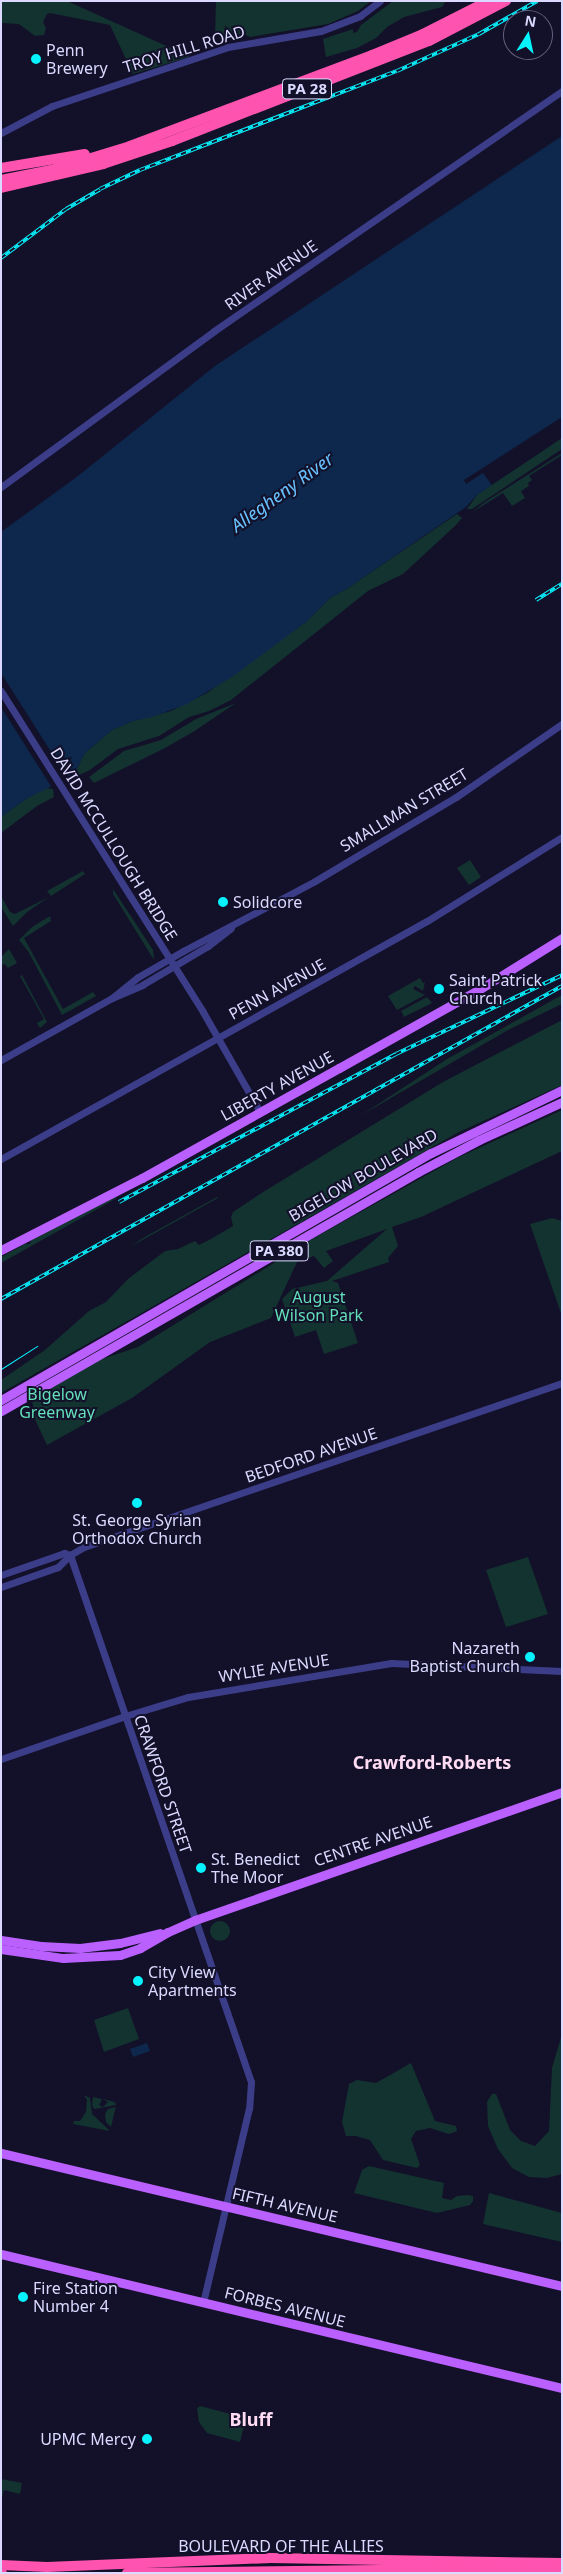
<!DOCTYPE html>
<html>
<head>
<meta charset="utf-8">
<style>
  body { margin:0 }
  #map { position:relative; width:563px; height:2574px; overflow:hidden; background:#131029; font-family:"Noto Sans",sans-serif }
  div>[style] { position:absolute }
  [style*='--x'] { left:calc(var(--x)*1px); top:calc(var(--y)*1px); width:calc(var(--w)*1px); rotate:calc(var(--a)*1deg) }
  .green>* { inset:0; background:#133330 }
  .round { border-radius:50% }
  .water>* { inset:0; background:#0d284c }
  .pier>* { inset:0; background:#131029 }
  .minor>* { height:7px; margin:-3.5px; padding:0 3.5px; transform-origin:3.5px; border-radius:3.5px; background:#3c3d88 }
  .major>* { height:9px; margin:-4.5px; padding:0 4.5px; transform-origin:4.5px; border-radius:4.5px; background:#ba60fe }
  .highway>* { height:10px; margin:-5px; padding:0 5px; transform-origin:5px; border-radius:5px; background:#fe54b0 }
  .tram>* { height:1px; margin:-0.5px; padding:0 0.5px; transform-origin:0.5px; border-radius:0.5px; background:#06f3fe }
  .rail>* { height:4px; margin-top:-2px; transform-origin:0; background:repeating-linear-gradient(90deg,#131029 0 5.5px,#06f3fe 0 11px); box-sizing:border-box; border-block:1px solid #06f3fe }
  .minor-bridge>* { height:7px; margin:-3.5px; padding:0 3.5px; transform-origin:3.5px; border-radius:3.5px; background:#3c3d88 }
  .dots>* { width:14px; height:14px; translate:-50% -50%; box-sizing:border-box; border:2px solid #131029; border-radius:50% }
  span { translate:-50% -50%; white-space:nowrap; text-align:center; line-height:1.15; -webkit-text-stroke:4px #131029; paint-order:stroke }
  .shield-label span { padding:1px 4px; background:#131029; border:1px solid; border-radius:4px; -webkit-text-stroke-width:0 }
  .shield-label { font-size:15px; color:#dbd9ff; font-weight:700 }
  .street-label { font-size:16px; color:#dbd9ff }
  .poi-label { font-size:16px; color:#dbd9ff }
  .left { translate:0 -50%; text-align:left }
  .right { translate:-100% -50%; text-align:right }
  .park-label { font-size:16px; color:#63e0ba }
  .water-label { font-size:18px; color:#67c1fe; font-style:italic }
  .neighbourhood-label { font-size:18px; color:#ffdbf4; font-weight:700 }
  .frame { position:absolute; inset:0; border:2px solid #dbd9ff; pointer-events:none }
  .north { position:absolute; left:503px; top:10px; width:50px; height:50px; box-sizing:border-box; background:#131029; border:1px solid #63607f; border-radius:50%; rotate:10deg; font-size:14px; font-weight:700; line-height:20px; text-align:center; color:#dbd9ff }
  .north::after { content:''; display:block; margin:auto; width:18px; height:22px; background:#06f3fe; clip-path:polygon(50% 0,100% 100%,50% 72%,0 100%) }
</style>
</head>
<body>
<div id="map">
  <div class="green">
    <i style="clip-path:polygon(1px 1px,67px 1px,184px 54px,189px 53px,189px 57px,133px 74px,110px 25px,50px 13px,47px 14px,43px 22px,46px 28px,44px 35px,35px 36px,19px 24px,1px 23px)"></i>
    <i style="clip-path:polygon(216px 1px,371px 1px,358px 11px,328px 24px,250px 37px,244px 34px,215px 36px)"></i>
    <i style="clip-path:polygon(393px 1px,446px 1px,442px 7px,404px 17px,387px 27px,376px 38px,357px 48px,326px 57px,323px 39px,353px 29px,353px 33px,357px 32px,361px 25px)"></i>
    <i style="clip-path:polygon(562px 438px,562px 449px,472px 509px,467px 509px,477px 495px)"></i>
    <i style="clip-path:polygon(562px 453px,562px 455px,529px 476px,532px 480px,528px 483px,529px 486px,521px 491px,525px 498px,512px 506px,503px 493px,471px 513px,485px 502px)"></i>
    <i style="clip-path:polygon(457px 514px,462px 518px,456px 525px,403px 574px,368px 591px,231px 700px,209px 711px,189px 717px,159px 736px,118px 749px,90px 770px,75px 777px,74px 775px,84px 754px,112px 730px,133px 721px,171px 711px,207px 693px,306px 622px,330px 598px,348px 588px)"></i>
    <i style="clip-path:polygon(236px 703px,193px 732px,165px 748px,94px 783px,89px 777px,124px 751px,161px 740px,196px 719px)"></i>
    <i style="clip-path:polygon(46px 788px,53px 789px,54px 797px,37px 806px,1px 833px,1px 817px,26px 799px)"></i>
    <i style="clip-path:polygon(470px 860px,481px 877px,469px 885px,457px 868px)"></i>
    <i style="clip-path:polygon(83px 871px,85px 874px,51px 896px,47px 891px)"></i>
    <i style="clip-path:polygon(113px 889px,153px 950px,154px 960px,113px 894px)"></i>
    <i style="clip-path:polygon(1px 896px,10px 912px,15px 914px,49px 897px,27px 912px,13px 926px,1px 907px)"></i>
    <i style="clip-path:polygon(50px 916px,51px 921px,24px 938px,63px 1009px,93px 992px,96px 996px,62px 1015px,28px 951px,19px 940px,32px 927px)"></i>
    <i style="clip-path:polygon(9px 949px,17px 963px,8px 968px,5px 964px,1px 965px,1px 957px)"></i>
    <i style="clip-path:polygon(22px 975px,47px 1022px,40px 1028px,37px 1023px,44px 1019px,20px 976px)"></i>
    <i style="clip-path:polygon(420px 978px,423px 983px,425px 982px,423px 991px,415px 986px,413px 989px,425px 995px,397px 1010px,388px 996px)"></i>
    <i style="clip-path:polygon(562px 995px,562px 1004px,508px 1030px,360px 1116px,447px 1059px)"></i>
    <i style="clip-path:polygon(427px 997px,432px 1003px,404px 1017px,401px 1011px)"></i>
    <i style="clip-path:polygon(562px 1020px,562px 1085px,457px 1133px,1px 1393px,1px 1380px,45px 1350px,89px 1311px,106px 1302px,128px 1279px,165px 1251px,178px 1249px,195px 1241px,199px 1245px,211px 1239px,233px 1226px,231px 1217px,233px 1212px,260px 1194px,443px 1082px)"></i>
    <i style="clip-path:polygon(562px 1110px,562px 1151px,421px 1217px,392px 1227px,398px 1246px,388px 1258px,389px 1262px,332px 1281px,338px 1283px,358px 1343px,324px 1354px,316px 1330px,295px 1337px,282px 1299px,292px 1289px,327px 1281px,387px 1229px,326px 1251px,333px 1261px,324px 1268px,314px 1256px,297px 1262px,271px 1318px,210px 1342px,132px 1398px,47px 1445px,31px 1411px,34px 1409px,31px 1398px,99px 1360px,138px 1347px,308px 1242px,307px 1240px,312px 1237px,314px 1238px,459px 1157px)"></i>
    <i style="clip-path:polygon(116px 1197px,117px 1198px,1px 1263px,1px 1257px,25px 1244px,30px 1244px,31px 1240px)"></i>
    <i style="clip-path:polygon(217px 1197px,218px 1198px,130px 1247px,143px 1238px)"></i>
    <i style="clip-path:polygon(552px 1218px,562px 1221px,562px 1316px,530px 1224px)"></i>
    <i style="clip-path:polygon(528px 1557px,548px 1614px,506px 1627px,486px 1570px)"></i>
    <i class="round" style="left:210px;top:1921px;width:20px;height:20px"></i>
    <i style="clip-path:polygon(128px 2008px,139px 2039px,104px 2052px,94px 2020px)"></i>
    <i style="clip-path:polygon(562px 2034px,562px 2174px,547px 2178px,529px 2177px,512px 2168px,498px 2149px,488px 2126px,487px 2102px,492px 2094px,496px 2094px,510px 2130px,521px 2141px,535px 2146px,549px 2131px,552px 2068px)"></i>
    <i style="clip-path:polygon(411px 2063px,435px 2121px,456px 2126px,457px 2131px,449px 2134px,430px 2128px,416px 2131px,411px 2139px,420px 2165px,417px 2168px,383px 2160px,370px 2140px,356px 2136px,346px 2136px,342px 2122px,349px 2084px,357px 2080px,376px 2083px)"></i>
    <i style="clip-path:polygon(84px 2095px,90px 2098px,92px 2114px,110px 2131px,73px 2124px,74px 2121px,80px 2121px,86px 2112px,87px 2100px)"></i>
    <i style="clip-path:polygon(93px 2097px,102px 2099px,99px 2105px,103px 2107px,108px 2102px,103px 2099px,115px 2102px,116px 2105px,94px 2109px,92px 2105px)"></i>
    <i style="clip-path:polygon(116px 2107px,115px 2110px,111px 2127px,106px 2122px,105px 2114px,108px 2109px)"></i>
    <i style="clip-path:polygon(369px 2166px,444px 2183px,442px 2198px,451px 2200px,457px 2196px,468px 2195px,473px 2196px,473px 2201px,470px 2205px,437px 2213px,354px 2193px,362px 2170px)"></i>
    <i style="clip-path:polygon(489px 2193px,562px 2213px,562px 2242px,483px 2224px)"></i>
    <i style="clip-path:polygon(200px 2406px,246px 2418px,240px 2442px,207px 2433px,199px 2422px,197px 2408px)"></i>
    <i style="clip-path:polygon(1px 2479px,22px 2483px,20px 2494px,4px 2490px,1px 2501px)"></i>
  </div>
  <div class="water">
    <i style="clip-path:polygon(562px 136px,562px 417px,464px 480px,466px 484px,483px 473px,492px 485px,477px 495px,466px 507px,348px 588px,330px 598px,306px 622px,232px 677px,187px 704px,152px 717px,133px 721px,112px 730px,84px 754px,74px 775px,26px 799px,1px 817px,1px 532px,78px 476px,215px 366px)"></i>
    <i style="clip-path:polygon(147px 2043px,150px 2051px,133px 2057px,130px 2049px)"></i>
  </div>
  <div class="pier">
    <i style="clip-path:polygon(1px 673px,69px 780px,52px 788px,1px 707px)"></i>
  </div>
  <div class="minor">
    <i style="--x:1;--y:133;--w:58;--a:-27.9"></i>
    <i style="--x:52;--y:106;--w:186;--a:-18.5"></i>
    <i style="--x:228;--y:47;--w:94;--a:-9.8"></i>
    <i style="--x:321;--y:31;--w:42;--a:-21"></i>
    <i style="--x:360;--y:16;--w:25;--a:-37"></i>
    <i style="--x:1;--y:487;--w:264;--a:-36.2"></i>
    <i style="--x:214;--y:331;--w:423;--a:-34.6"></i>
    <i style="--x:112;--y:998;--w:33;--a:-39"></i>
    <i style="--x:138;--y:977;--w:52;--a:-30"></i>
    <i style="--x:183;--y:951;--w:149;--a:-27.9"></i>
    <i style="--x:315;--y:881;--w:164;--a:-30.8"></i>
    <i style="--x:456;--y:797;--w:129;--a:-34.6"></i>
    <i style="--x:203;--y:1012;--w:115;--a:60.3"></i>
    <i style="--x:1;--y:1060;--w:127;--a:-29.2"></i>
    <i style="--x:112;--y:998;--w:33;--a:-23"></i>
    <i style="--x:142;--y:985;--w:77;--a:-30.6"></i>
    <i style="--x:208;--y:946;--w:29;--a:-38"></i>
    <i style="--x:1;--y:1159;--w:488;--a:-29.2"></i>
    <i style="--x:427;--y:921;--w:159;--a:-31.9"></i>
    <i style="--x:70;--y:1555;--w:557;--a:71.04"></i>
    <i style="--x:251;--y:2082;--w:26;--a:94"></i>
    <i style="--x:249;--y:2108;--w:200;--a:103.3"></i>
    <i style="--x:1;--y:1575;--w:67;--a:-19.2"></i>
    <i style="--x:64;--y:1553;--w:6;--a:18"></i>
    <i style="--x:1;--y:1587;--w:60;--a:-19.3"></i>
    <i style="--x:58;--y:1567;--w:17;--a:-45"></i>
    <i style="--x:70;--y:1555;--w:16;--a:-30"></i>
    <i style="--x:84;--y:1547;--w:505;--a:-18.94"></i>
    <i style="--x:1;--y:1759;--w:131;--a:-19.1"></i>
    <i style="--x:125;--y:1716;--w:66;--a:-16.8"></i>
    <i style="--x:188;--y:1697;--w:206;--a:-9.5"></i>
    <i style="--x:391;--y:1663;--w:171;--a:2.7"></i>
  </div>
  <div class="major">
    <i style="--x:1;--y:1250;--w:158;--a:-27.1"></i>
    <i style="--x:142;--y:1178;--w:226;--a:-29.2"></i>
    <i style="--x:339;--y:1068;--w:162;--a:-29.3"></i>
    <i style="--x:480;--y:989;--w:97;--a:-31.9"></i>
    <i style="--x:1;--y:1400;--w:496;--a:-29.9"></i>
    <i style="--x:431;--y:1153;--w:145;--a:-25.7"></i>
    <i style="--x:1;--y:1411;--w:481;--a:-29.8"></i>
    <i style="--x:418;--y:1172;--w:69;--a:-27.7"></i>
    <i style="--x:479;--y:1140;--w:91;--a:-24.6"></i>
    <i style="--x:1;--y:1940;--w:40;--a:8.5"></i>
    <i style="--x:41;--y:1946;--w:39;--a:3"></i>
    <i style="--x:80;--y:1948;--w:40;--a:-7.1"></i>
    <i style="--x:120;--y:1943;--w:41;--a:-14"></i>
    <i style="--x:1;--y:1949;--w:63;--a:8.3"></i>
    <i style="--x:63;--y:1958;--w:57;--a:-3"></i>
    <i style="--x:120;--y:1955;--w:21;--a:-19"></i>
    <i style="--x:140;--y:1948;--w:32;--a:-30"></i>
    <i style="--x:168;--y:1932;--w:30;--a:-24"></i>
    <i style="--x:195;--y:1920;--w:389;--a:-19.2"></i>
    <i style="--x:1;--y:2153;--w:577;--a:13.34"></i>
    <i style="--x:1;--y:2254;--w:577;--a:13.43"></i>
  </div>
  <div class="highway">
    <i style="--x:1;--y:168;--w:85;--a:-9.5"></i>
    <i style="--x:1;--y:180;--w:55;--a:-11.5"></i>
    <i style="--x:55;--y:169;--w:78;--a:-17"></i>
    <i style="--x:130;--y:146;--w:259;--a:-20.6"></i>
    <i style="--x:372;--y:55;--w:55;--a:-22.4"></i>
    <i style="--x:423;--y:34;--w:73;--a:-26.9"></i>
    <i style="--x:1;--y:188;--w:105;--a:-13.2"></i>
    <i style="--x:103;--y:164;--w:73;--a:-18.4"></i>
    <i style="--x:172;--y:141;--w:276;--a:-21.3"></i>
    <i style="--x:429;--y:41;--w:87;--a:-27.5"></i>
    <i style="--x:1;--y:2565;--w:46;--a:2.5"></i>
    <i style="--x:47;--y:2567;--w:224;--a:-2.3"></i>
    <i style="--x:271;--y:2558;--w:291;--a:1"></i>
    <i style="--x:1;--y:2573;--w:1;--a:0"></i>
    <i style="--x:127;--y:2573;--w:314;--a:-0.7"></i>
    <i style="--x:441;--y:2569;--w:121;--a:1.4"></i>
  </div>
  <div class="tram">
    <i style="--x:1;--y:1369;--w:43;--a:-32.6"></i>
  </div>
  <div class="rail">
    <i style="--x:1;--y:258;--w:81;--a:-37"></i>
    <i style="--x:66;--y:209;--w:39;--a:-30"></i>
    <i style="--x:100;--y:189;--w:44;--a:-25.4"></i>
    <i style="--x:140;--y:170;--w:275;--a:-21.1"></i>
    <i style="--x:397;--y:71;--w:90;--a:-24.3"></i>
    <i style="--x:479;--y:34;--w:67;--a:-29.6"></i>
    <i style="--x:536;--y:600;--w:31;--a:-32"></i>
    <i style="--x:119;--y:1202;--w:314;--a:-28.1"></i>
    <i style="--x:396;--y:1054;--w:184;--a:-25.4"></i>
    <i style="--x:1;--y:1299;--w:642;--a:-29.16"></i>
  </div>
  <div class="minor-bridge">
    <i style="--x:1;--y:691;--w:379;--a:57.8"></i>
  </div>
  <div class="dots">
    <i style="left:36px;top:59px;background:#06f3fe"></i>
    <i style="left:223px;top:902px;background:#06f3fe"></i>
    <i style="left:439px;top:989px;background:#06f3fe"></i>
    <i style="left:137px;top:1503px;background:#06f3fe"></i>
    <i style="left:530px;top:1657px;background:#06f3fe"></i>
    <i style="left:201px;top:1868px;background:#06f3fe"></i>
    <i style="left:138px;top:1981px;background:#06f3fe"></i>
    <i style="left:23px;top:2297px;background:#06f3fe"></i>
    <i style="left:147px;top:2439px;background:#06f3fe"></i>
  </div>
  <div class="shield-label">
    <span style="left:307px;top:89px">PA 28</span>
    <span style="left:279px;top:1251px">PA 380</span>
  </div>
  <div class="street-label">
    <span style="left:184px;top:49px;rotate:-17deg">TROY HILL ROAD</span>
    <span style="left:271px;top:275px;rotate:-35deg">RIVER AVENUE</span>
    <span style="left:404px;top:810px;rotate:-31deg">SMALLMAN STREET</span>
    <span style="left:114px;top:844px;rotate:58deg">DAVID MCCULLOUGH BRIDGE</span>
    <span style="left:277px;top:989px;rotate:-29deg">PENN AVENUE</span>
    <span style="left:277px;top:1086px;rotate:-29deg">LIBERTY AVENUE</span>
    <span style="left:363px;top:1175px;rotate:-30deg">BIGELOW BOULEVARD</span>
    <span style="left:311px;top:1455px;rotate:-19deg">BEDFORD AVENUE</span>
    <span style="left:274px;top:1668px;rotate:-9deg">WYLIE AVENUE</span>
    <span style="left:163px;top:1784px;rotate:71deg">CRAWFORD STREET</span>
    <span style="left:373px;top:1841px;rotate:-19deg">CENTRE AVENUE</span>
    <span style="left:285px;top:2205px;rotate:13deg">FIFTH AVENUE</span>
    <span style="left:285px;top:2307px;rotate:14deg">FORBES AVENUE</span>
    <span style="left:281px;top:2546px">BOULEVARD OF THE ALLIES</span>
  </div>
  <div class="poi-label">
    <span class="left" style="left:46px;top:59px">Penn<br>Brewery</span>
    <span class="left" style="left:233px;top:902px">Solidcore</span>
    <span class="left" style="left:449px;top:989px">Saint Patrick<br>Church</span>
    <span style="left:137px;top:1529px">St. George Syrian<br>Orthodox Church</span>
    <span class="right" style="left:520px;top:1657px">Nazareth<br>Baptist Church</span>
    <span class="left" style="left:211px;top:1868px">St. Benedict<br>The Moor</span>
    <span class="left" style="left:148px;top:1981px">City View<br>Apartments</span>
    <span class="left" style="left:33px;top:2297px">Fire Station<br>Number 4</span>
    <span class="right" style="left:136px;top:2439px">UPMC Mercy</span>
  </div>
  <div class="park-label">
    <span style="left:319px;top:1306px">August<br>Wilson Park</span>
    <span style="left:57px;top:1403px">Bigelow<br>Greenway</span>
  </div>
  <div class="water-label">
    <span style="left:282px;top:492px;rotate:-36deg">Allegheny River</span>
  </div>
  <div class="neighbourhood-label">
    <span style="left:432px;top:1762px">Crawford-Roberts</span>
    <span style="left:251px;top:2419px">Bluff</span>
  </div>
  <div class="frame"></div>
  <div class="north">N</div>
</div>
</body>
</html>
